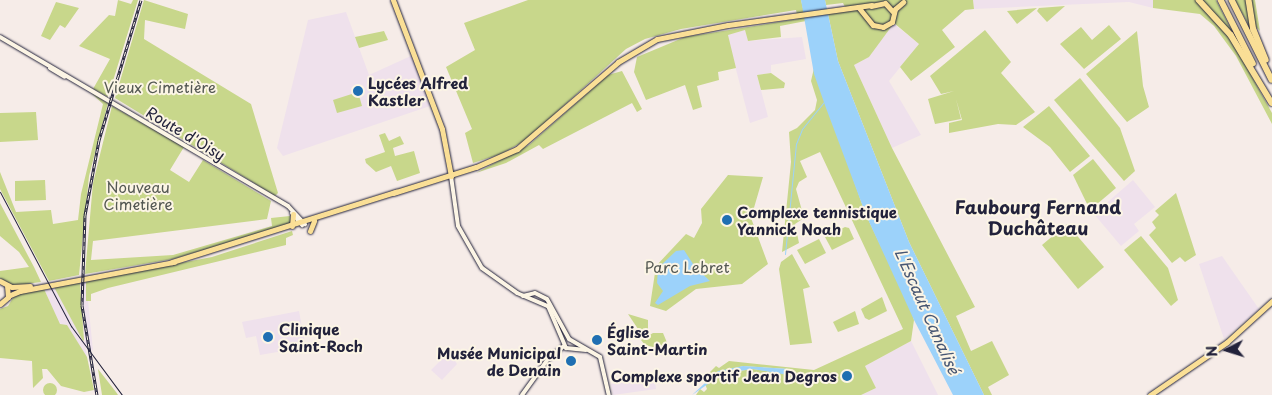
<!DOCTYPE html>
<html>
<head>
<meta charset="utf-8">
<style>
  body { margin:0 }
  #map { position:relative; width:1272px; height:395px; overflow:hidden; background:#f6ece8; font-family:"Playpen Sans",sans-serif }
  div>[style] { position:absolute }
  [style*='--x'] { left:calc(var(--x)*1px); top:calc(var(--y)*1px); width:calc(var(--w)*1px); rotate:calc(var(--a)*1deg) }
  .built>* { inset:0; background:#efe1ec }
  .green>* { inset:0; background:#c8d78b }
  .round { border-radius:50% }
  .water>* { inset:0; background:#9cd2fa }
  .stream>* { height:1px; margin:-0.5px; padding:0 0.5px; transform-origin:0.5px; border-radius:0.5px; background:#9cd2fa }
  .roads { filter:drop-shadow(0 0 1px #22223b) drop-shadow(0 0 1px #22223b) }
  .minor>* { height:4px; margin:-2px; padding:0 2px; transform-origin:2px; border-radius:2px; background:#fcf5e5 }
  .major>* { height:5px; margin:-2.5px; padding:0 2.5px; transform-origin:2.5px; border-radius:2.5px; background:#fadf96 }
  .highway>* { height:5.5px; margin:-2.75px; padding:0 2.75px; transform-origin:2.75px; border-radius:2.75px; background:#fadf96 }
  .tram>* { height:1px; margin:-0.5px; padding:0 0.5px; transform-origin:0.5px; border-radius:0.5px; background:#22223b }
  .rail>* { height:3px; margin-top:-1.5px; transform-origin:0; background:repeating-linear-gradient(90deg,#fcf5e5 0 4px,#22223b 0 8px); box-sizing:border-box; border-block:1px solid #22223b }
  .dots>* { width:14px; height:14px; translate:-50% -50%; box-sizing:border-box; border:2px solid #fcf5e5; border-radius:50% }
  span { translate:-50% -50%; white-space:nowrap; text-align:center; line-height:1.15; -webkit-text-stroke:4px #fcf5e5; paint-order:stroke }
  .poi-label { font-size:15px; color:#22223b; font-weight:700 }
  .left { translate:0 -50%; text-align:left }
  .right { translate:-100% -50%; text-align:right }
  .park-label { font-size:15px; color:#545853 }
  .street-label { font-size:15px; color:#22223b }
  .water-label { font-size:16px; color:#475774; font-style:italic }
  .quarter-label { font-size:18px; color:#22223b; font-weight:700 }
  .north { position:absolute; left:1202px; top:325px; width:50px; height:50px; -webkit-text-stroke:4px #fcf5e5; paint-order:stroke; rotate:265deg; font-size:14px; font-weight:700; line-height:20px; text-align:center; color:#22223b }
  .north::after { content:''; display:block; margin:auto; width:18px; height:22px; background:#22223b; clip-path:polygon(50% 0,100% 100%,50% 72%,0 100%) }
</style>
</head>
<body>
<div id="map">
  <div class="built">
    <i style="clip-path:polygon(973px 0,1153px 0,1153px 8px,1129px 2px,974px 9px)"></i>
    <i style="clip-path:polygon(346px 12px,369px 75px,413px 55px,430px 106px,283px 156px,277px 148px,308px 20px)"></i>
    <i style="clip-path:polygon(893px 23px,919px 44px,889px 81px,921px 135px,892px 148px,854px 65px,869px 57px)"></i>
    <i style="clip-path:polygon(745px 30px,748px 41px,802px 37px,806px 59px,771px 65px,771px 73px,757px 75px,768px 117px,750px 123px,727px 35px)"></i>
    <i style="clip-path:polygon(1133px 180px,1155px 207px,1134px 224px,1139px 231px,1121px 246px,1094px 214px)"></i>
    <i style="clip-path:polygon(1222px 256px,1259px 309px,1224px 339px,1199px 264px)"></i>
    <i style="clip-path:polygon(86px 281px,93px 351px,85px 344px,87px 357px,60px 325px,44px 289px,54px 287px,85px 343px,80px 297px,80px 282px)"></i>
    <i style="clip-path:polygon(299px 311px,305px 343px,288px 347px,287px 342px,282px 343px,283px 351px,260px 355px,256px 336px,246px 338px,242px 322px)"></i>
    <i style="clip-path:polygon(911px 341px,938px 395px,861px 395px,876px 388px,865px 366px)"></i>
    <i style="clip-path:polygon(449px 352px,457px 364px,442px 380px,431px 370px)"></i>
    <i style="clip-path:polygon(654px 374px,656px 389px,613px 395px,611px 384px)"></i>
  </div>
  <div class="green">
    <i style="clip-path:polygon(118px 0,131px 4px,133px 0,138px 0,108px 97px,93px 89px,110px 59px,79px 46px,109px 15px,115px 16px)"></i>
    <i style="clip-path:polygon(144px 0,188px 14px,185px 29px,145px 20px,144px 39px,251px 104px,278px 193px,275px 196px,115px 98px)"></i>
    <i style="clip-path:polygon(528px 0,801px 0,806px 21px,780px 26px,781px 37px,748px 41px,745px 30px,728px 35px,736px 68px,718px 72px,719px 80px,697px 86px,702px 107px,693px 110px,685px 85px,646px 100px,634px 72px,637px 57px,685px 37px,798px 19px,796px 10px,681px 29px,645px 39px,626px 49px,526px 140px,501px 154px,473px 163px,465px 133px,472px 129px,446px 67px,475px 50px,464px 23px)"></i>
    <i style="clip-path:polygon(825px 0,973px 0,974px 9px,965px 10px,942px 30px,955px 47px,911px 81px,900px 67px,919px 44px,894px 23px,869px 57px,854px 65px,892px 148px,975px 307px,956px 316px,971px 351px,992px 341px,1009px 375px,988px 387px,992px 395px,984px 395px,909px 242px,838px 61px,828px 14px,847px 11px,843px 3px,826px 5px)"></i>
    <i style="clip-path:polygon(1153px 0,1216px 0,1234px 35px,1231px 39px,1272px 113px,1272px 124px,1236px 56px,1214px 26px,1200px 14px,1153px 8px)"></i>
    <i style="clip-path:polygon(1235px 0,1255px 0,1260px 31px,1256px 27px,1251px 29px)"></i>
    <i style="clip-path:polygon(56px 2px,79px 8px,65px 28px,60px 25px,50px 40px,41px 36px)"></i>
    <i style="clip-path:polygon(1065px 6px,1047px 22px,1037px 11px,1039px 8px)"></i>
    <i style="clip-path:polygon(1037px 8px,1017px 24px,1007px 11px)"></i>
    <i style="clip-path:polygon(1109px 25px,1121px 39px,1084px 69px,1060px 44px,1081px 27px,1092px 40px)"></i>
    <i style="clip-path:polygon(985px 30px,1011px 62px,1001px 73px,1035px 112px,1016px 125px,998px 124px,949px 133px,949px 123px,962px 120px,956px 99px,961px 119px,935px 124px,928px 99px,954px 91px,941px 94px,930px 76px)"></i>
    <i style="clip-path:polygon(384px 31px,388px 40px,359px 48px,355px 37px)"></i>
    <i style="clip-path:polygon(1137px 31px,1143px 86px,1149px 107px,1127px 122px,1086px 74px)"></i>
    <i style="clip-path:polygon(814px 68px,866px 215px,910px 307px,914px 320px,911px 341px,865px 366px,876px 388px,861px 395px,696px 395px,700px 389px,704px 392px,707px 389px,705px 384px,724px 373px,753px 369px,788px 374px,788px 369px,743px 366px,709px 376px,700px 382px,716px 366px,719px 368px,729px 361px,814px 370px,903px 329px,820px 152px,800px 161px,807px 177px,799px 182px,796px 189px,804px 218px,795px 224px,799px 243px,782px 252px,791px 162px,789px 132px,797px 128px,815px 110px,817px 100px,811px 81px)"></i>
    <i style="clip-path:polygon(622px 71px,642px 109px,637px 112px,632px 103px,543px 149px,539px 145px,506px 163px,476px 173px,529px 145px,608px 75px)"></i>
    <i style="clip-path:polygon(771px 73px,785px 83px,784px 88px,761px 90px,757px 75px)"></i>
    <i style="clip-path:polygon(1080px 78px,1120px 128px,1135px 171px,1124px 181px,1054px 100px)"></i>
    <i style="clip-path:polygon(358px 92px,362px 106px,337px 113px,333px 100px)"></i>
    <i style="clip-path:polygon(91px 93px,108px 103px,89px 176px,79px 275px,49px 281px,0 189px,0 172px,16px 212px,51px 210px,53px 224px,78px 220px,81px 194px,103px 104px)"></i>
    <i style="clip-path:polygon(112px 106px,184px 147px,170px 170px,189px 182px,203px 160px,271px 201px,267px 219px,93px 241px,91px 260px,173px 255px,272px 226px,271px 218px,290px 216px,291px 224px,173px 259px,85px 274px,93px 183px)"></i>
    <i style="clip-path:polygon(1049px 106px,1090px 156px,1070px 172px,1050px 147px,1023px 127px)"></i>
    <i style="clip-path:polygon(36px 112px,38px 140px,0 142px,0 113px)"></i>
    <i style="clip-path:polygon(385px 133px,389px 141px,400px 136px,404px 144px,393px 148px,395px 156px,414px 151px,420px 173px,397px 181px,391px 166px,376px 172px,366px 163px,365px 159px,385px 152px,379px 135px)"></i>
    <i style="clip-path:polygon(1093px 159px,1116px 188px,1090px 210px,1073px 175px)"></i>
    <i style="clip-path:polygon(728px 175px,763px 177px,751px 218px,768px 264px,742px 284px,696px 289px,666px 311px,650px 306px,656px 266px,686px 234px,694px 238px,702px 223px,701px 209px)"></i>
    <i style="clip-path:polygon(45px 180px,46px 200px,15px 201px,15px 181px)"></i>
    <i style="clip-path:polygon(1176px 193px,1196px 255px,1185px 262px,1180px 257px,1172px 263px,1149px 235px,1156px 228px,1152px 222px,1159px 215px,1155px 211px)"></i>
    <i style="clip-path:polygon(0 203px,34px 267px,41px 282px,11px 286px,0 278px,0 271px,29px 267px,19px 252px,0 236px)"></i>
    <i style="clip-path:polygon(1067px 224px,1104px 267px,1078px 289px,1042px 245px)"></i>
    <i style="clip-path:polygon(845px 227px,849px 228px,854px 239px,832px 250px,825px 237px)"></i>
    <i style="clip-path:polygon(292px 231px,293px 235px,286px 238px,286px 245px,108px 288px,91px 294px,91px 301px,86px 301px,86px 281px,212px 257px)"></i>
    <i style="clip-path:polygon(1141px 236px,1168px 268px,1178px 300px,1171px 306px,1124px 250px)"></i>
    <i style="clip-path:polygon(819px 239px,826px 253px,805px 264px,797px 250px)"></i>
    <i style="clip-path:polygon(792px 254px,810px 287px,803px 289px,812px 343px,790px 345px,779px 269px,781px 262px)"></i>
    <i style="clip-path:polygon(80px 282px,84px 340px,83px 341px,54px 287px)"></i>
    <i style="clip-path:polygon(44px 289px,60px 324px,67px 325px,87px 357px,94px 390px,84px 392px,61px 386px,47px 369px,42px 369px,43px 378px,33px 388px,32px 361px,0 358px,0 309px,8px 306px,16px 293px)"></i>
    <i style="clip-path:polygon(882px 297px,887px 311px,869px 320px,865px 318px,861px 309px)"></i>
    <i style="clip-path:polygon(855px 311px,859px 324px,838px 332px,833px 322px)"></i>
    <i style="clip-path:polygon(628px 314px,648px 320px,648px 332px,642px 335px)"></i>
    <i style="clip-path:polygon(653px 333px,663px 333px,668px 345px,657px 348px,645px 345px,641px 340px)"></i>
    <i style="clip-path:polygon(98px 369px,116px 392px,118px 395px,102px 395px)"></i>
    <i class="round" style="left:43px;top:383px;width:14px;height:14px"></i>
  </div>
  <div class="water">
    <i style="clip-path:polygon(801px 0,825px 0,838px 61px,909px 242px,984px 395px,953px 395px,914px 320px,866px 215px,826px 108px,814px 74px)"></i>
    <i style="clip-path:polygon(684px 250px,695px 267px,710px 281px,690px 286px,658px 305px,655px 303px,663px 291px,657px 283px,658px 268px,676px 251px)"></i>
    <i style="clip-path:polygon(743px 366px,789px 369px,788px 375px,753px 369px,724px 373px,692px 395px,718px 371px)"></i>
  </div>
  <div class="stream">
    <i style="--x:785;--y:254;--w:111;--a:-84.3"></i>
    <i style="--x:796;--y:144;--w:16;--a:-68"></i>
    <i style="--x:802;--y:129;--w:35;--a:-51"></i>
  </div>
  <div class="roads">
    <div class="minor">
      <i style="--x:0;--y:37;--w:334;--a:30.4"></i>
      <i style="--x:288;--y:206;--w:25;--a:47"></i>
      <i style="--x:50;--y:68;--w:17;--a:31"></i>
      <i style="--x:451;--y:176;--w:50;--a:82"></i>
      <i style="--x:458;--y:226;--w:48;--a:60.3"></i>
      <i style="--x:482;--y:268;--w:43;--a:35.5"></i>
      <i style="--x:517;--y:293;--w:34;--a:23"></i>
      <i style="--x:548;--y:306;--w:46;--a:66.8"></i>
      <i style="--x:566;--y:348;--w:20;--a:6"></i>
      <i style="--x:292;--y:213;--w:16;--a:50"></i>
      <i style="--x:523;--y:296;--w:12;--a:-14"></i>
      <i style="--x:535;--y:293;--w:13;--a:27"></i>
      <i style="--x:547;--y:299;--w:46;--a:61.2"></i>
      <i style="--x:569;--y:339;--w:36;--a:30"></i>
      <i style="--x:600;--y:357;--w:39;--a:77"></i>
      <i style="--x:522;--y:395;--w:44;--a:-54.2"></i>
      <i style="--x:548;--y:359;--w:21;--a:-39"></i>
    </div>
    <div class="major">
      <i style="--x:393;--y:0;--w:138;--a:69.2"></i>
      <i style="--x:442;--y:129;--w:48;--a:79.2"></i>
      <i style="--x:871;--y:6;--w:14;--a:-12"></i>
      <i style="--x:885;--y:3;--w:13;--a:48"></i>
      <i style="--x:859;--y:8;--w:22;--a:51"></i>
      <i style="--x:873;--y:25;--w:10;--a:11"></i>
      <i style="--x:883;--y:27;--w:10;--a:-29"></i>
      <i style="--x:892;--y:22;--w:13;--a:-77"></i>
      <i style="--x:895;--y:9;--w:11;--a:-41"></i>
      <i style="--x:393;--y:193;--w:87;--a:-17.4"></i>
      <i style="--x:476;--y:167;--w:45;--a:-23.7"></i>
      <i style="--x:517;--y:149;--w:133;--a:-40.7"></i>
      <i style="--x:618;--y:62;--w:45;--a:-30.5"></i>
      <i style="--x:657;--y:39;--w:72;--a:-11.2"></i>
      <i style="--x:728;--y:25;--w:145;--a:-7.9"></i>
      <i style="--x:292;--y:226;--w:12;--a:-85"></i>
      <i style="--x:310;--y:231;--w:11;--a:-68"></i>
      <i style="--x:172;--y:262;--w:235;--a:-17.4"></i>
      <i style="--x:0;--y:281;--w:13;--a:27"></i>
      <i style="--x:12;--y:287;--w:18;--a:-3"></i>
      <i style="--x:8;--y:296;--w:13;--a:-23"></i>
      <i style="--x:20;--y:291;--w:157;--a:-10.7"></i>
      <i style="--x:0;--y:304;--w:11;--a:-41"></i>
      <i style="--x:8;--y:297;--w:11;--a:-95"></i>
      <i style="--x:1150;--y:395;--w:93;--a:-34.5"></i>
      <i style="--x:1227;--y:342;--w:61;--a:-42.3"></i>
    </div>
    <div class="highway">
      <i style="--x:1199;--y:0;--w:47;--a:47.6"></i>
      <i style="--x:1231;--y:35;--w:79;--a:58.9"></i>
      <i style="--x:1221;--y:0;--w:71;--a:63.1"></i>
      <i style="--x:1232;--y:0;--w:89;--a:63.4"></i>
      <i style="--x:1249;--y:0;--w:30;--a:81"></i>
      <i style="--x:1254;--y:30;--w:32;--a:68"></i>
    </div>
  </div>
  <div class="tram">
    <i style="--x:0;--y:192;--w:152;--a:62.1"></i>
    <i style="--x:71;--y:326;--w:86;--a:53.5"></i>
  </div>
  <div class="rail">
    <i style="--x:97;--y:395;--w:91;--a:-99.5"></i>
    <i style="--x:82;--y:305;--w:90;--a:-88.1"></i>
    <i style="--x:85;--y:215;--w:76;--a:-79.4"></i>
    <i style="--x:99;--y:140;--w:146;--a:-73.3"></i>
  </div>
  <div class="dots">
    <i style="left:358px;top:91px;background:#1f6fb2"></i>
    <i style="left:727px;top:220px;background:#1f6fb2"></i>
    <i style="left:268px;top:337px;background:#1f6fb2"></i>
    <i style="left:597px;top:340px;background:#1f6fb2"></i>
    <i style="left:571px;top:361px;background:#1f6fb2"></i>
    <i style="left:847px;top:376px;background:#1f6fb2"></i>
  </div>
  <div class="poi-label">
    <span class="left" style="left:368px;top:91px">Lycées Alfred<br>Kastler</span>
    <span class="left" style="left:737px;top:220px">Complexe tennistique<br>Yannick Noah</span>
    <span class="left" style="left:279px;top:337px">Clinique<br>Saint-Roch</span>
    <span class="left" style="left:607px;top:340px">Église<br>Saint-Martin</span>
    <span class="right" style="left:561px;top:361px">Musée Municipal<br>de Denain</span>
    <span class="right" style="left:837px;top:376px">Complexe sportif Jean Degros</span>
  </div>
  <div class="park-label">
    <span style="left:160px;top:87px">Vieux Cimetière</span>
    <span style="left:138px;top:195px">Nouveau<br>Cimetière</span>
    <span style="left:687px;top:267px">Parc Lebret</span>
  </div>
  <div class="street-label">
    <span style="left:186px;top:133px;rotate:31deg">Route d'Oisy</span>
  </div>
  <div class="water-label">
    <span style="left:928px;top:311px;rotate:66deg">L'Escaut Canalisé</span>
  </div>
  <div class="quarter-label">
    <span style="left:1038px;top:218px">Faubourg Fernand<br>Duchâteau</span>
  </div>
  <div class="north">N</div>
</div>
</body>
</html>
